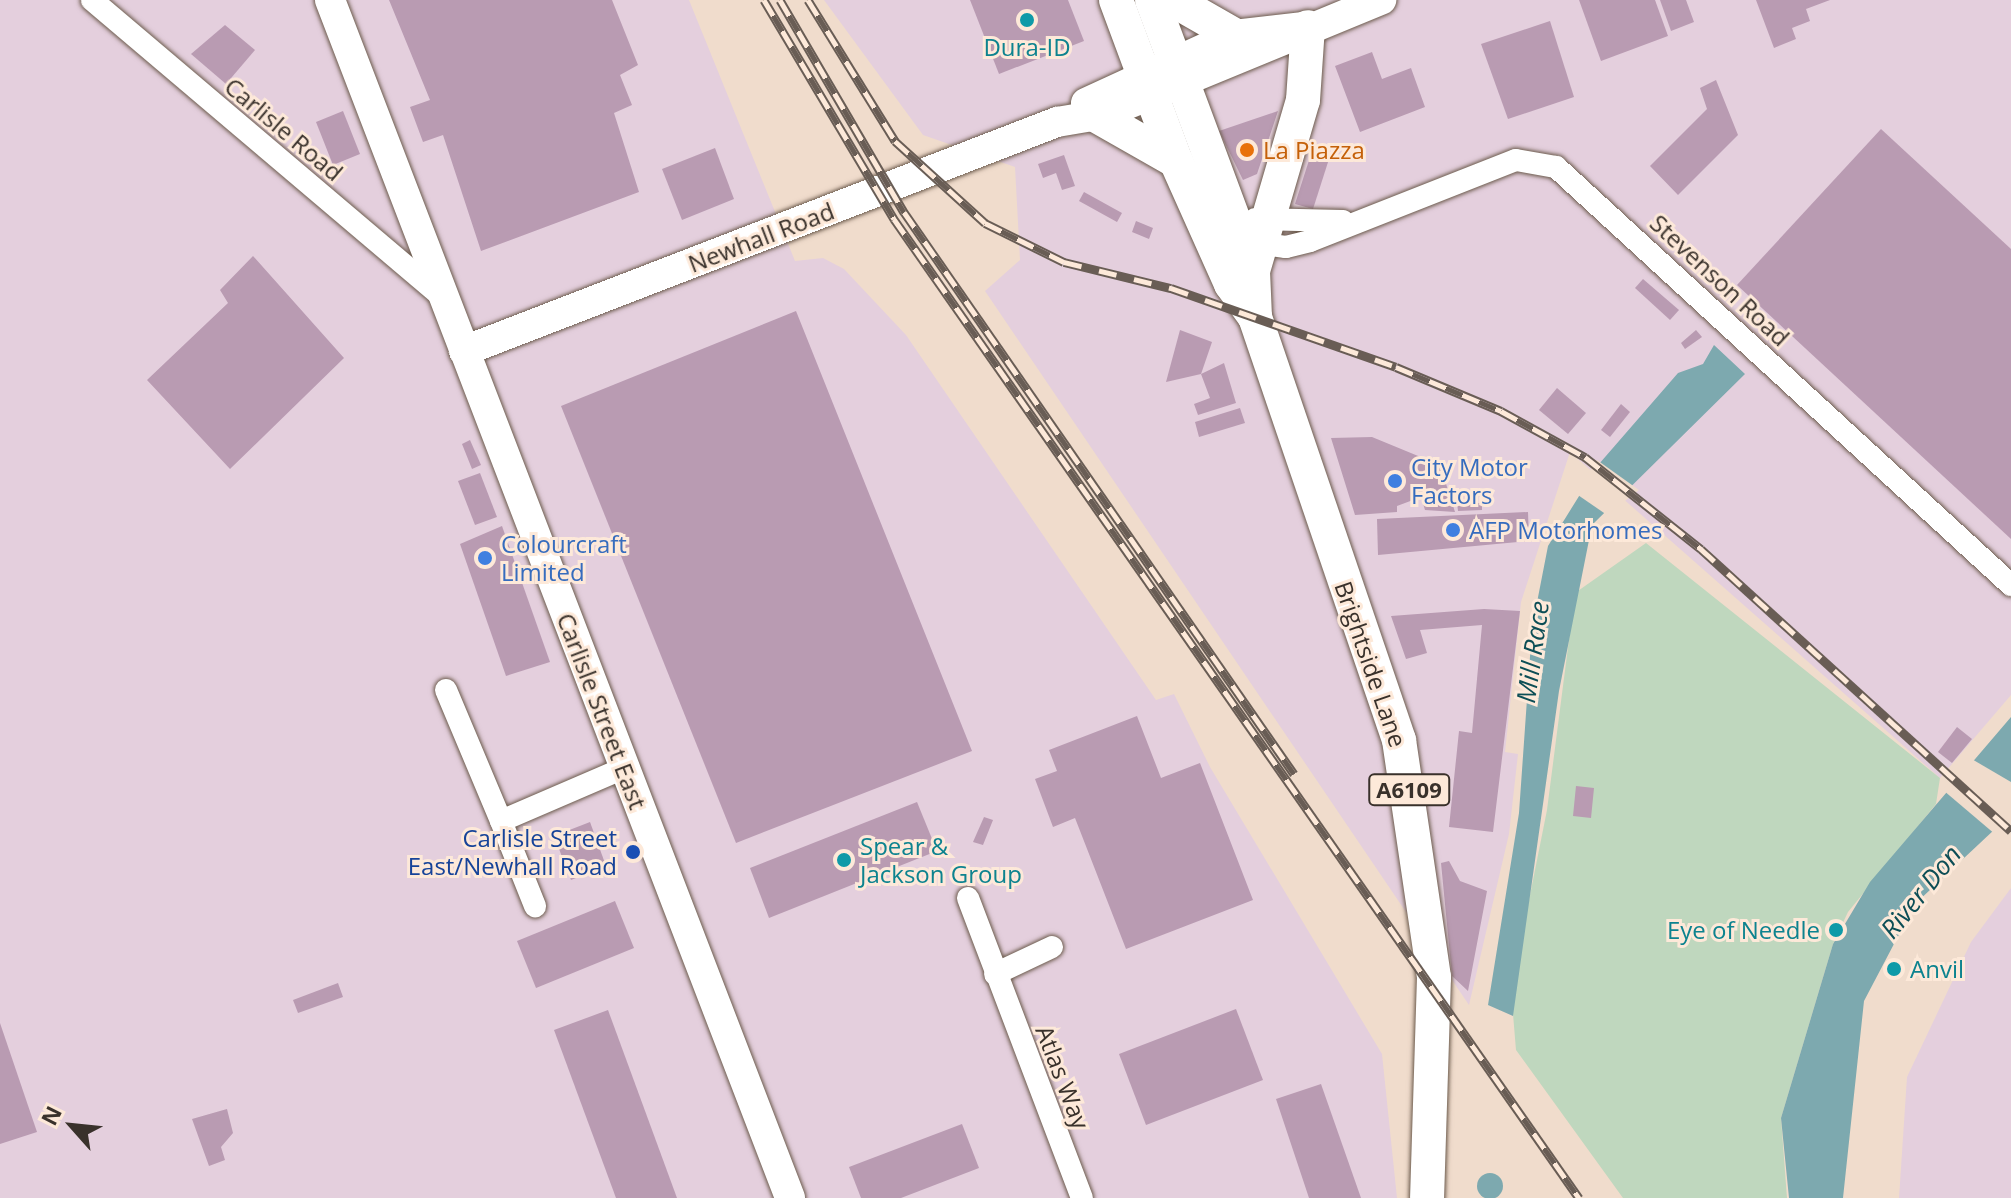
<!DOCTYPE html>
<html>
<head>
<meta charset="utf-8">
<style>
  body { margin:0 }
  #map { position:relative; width:2011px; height:1198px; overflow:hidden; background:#f0dccc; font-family:"Open Sans",sans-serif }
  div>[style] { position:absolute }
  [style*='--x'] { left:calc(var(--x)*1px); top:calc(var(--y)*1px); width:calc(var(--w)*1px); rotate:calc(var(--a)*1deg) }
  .industrial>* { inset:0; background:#e4cfdd }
  .green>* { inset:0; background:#bfd7be }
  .water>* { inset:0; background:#7da9af }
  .round { border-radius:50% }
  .pier>* { inset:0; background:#f0dccc }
  .building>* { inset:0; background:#b99bb2 }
  .roads { filter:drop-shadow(0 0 2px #6c5b4d) drop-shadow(0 0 2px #6c5b4d) }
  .street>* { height:22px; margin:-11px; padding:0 11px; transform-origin:11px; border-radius:11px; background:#fff }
  .secondary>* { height:30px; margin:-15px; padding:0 15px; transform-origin:15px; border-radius:15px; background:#fff }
  .primary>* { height:34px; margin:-17px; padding:0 17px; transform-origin:17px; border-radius:17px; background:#fff }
  .rail>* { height:9px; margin-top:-4.5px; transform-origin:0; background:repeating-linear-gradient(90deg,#fde9d9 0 18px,#695d55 0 36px); box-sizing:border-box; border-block:2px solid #695d55 }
  .dots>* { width:22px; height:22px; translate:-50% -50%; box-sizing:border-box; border:4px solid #fde9d9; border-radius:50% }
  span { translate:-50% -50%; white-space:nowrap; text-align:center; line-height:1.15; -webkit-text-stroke:6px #fde9d9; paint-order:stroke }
  .shield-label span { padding:2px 6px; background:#fde9d9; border:2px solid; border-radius:6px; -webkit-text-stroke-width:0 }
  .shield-label { font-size:22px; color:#39312b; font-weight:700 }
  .culture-label { font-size:24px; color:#0d838f }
  .left { translate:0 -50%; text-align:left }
  .right { translate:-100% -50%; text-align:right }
  .street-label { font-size:24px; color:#39312b }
  .food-label { font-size:24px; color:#c56008 }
  .shop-label { font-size:24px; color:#366cbe }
  .transit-label { font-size:24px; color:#164399 }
  .water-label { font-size:26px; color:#0d4e56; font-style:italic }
  .north { position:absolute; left:32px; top:1086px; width:80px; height:80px; -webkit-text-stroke:6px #fde9d9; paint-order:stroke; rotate:297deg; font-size:22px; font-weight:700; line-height:32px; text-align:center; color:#39312b }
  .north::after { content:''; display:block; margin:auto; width:28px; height:36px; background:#39312b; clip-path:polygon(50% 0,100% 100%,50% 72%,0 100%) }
</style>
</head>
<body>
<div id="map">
  <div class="industrial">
    <i style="clip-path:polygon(0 0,689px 0,795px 261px,823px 258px,844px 269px,906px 335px,1156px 700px,1174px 694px,1210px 767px,1382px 1054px,1397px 1198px,0 1198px)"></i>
    <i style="clip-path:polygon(824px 0,2011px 0,2011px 695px,1940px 778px,1570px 452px,1521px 602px,1505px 752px,1518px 754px,1509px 834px,1469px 1005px,985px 291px,1020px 260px,1015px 167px,923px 135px)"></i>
    <i style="clip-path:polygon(2011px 888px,2011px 1198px,1899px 1198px,1907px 1077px,1971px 942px)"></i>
  </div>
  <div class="green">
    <i style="clip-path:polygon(1646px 543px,1940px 778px,1936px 804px,1848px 912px,1833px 944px,1781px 1118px,1787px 1198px,1623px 1198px,1516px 1050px,1511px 990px,1547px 810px,1575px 593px)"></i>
  </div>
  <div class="water">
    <i style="clip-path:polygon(1714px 345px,1745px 374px,1592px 525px,1559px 691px,1513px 1016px,1488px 1005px,1519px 813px,1532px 628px,1548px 546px,1599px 464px,1678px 373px,1703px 364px)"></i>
    <i style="clip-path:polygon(2011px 717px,2011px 814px,1915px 904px,1864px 1001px,1843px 1198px,1789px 1198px,1781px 1118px,1833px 944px,1870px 882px)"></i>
    <i class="round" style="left:1477px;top:1173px;width:26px;height:26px"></i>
  </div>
  <div class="pier">
    <i style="clip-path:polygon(1597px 460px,1639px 490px,1607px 515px,1575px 493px)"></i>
    <i style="clip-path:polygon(1970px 758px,2011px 782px,2011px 820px,1996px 835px,1943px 790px)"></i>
  </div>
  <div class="building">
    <i style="clip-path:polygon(389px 0,612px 0,638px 65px,620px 75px,632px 105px,614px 113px,639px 192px,481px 251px,443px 135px,423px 142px,410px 107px,430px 100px)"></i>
    <i style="clip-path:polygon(970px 0,1068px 0,1084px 41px,999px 74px)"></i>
    <i style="clip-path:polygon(1579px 0,1655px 0,1668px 36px,1601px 61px)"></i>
    <i style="clip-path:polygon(1660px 0,1686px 0,1694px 22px,1671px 31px)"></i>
    <i style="clip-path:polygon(1756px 0,1830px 0,1806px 9px,1810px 21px,1792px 28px,1796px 39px,1774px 48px)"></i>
    <i style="clip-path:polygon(1550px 21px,1574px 97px,1508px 119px,1481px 44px)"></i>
    <i style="clip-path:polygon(225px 25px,255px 50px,226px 84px,191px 54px)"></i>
    <i style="clip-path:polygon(1372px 52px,1382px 79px,1411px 68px,1425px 107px,1360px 132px,1335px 66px)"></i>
    <i style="clip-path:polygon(1716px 80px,1738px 135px,1678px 195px,1650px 166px,1707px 109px,1700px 88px)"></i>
    <i style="clip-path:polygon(343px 111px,360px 154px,333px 165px,316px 122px)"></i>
    <i style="clip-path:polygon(1278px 111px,1257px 174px,1243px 180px,1219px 131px)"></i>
    <i style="clip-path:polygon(1881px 129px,2011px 249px,2011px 539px,1737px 285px)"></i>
    <i style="clip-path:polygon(715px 148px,734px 199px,682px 220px,662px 169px)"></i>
    <i style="clip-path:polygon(1311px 154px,1329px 159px,1313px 209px,1295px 204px)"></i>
    <i style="clip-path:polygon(1064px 155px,1075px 186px,1062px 190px,1056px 173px,1043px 178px,1038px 164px)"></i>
    <i style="clip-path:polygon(1084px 192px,1122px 213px,1117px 222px,1079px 201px)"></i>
    <i style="clip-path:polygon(1136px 221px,1153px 228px,1149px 239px,1132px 232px)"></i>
    <i style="clip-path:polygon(253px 256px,344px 358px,230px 469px,147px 380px,228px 303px,220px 290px)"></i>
    <i style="clip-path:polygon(1643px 279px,1679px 310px,1670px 320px,1635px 288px)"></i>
    <i style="clip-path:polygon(796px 311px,972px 751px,736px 843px,561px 406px)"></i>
    <i style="clip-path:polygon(1180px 330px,1212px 342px,1201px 374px,1166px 382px)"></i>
    <i style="clip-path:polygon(1696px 330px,1702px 337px,1685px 349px,1681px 343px)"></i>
    <i style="clip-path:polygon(1224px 363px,1236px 403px,1198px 415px,1194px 404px,1210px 398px,1201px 374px)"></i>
    <i style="clip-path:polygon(1557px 388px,1586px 413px,1568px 434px,1539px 410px)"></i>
    <i style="clip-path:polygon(1621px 404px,1630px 412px,1610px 437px,1601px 430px)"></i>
    <i style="clip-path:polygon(1240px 408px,1245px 423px,1199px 437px,1195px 422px)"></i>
    <i style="clip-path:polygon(1372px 437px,1440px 465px,1455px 512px,1425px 510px,1421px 497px,1397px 506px,1397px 512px,1355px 515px,1331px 438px)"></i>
    <i style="clip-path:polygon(470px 440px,481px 465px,472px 469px,462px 444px)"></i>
    <i style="clip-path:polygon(480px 473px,497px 517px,475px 525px,458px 481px)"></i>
    <i style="clip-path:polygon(1457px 503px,1482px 503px,1482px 510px,1458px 511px)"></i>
    <i style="clip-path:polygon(1528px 512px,1529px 541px,1378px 555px,1377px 519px)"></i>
    <i style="clip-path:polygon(502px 526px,550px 662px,506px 676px,460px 544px)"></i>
    <i style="clip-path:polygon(1484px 609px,1520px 611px,1493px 832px,1449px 827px,1459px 731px,1472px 733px,1482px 625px,1420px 630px,1427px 653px,1406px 659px,1391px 616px)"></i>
    <i style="clip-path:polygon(1137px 716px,1161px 778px,1200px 763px,1253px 900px,1126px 949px,1075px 818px,1053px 827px,1035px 779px,1057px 771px,1049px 750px)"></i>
    <i style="clip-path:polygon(1957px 727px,1972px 739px,1952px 763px,1938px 752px)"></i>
    <i style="clip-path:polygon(1576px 786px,1594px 788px,1591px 818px,1573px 816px)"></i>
    <i style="clip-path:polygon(917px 802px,937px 851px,769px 918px,750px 868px)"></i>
    <i style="clip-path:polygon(984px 817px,993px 820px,983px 845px,973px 842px)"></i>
    <i style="clip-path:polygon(590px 822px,606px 866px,571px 880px,554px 836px)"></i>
    <i style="clip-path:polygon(1449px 861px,1460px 881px,1487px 891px,1468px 991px,1452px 976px,1441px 863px)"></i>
    <i style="clip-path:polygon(615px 901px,634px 948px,536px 988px,517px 941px)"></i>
    <i style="clip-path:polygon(338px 983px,343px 997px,298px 1013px,293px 1000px)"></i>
    <i style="clip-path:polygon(1236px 1009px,1263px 1080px,1146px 1125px,1119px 1054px)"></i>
    <i style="clip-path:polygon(608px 1010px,677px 1198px,616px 1198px,554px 1030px)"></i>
    <i style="clip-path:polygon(0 1023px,37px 1132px,0 1144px)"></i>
    <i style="clip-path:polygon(1321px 1084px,1361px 1198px,1309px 1198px,1276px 1099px)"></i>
    <i style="clip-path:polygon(227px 1109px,233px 1133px,221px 1147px,225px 1160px,209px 1166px,192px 1119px)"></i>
    <i style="clip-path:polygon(962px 1124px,979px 1168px,901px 1198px,861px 1198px,849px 1167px)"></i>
  </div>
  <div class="roads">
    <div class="street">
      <i style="--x:92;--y:0;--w:460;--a:40.3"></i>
      <i style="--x:1255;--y:219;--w:88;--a:1.3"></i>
      <i style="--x:1250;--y:242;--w:36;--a:8"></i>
      <i style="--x:1286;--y:247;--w:25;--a:-14"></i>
      <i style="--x:1310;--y:241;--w:221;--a:-21.5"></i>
      <i style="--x:1516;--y:160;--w:41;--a:9.9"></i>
      <i style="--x:1556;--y:167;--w:618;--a:42.57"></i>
      <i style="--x:446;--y:690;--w:142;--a:67.2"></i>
      <i style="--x:501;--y:821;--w:134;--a:-23.3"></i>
      <i style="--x:501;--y:821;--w:92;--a:68.2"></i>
      <i style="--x:968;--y:898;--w:321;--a:69.2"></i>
      <i style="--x:995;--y:974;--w:63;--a:-25.3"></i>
    </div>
    <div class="secondary">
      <i style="--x:330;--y:0;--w:1283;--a:68.99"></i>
      <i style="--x:1086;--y:103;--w:163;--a:-24.7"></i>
      <i style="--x:1234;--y:35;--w:68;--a:-6.7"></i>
      <i style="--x:464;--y:351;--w:636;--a:-21.12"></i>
      <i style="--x:1057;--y:122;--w:48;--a:-9.7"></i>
      <i style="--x:1104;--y:114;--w:300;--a:-22.4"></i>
    </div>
    <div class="primary">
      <i style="--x:1116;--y:0;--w:172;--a:69.6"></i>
      <i style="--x:1176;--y:161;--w:135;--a:65.9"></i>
      <i style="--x:1231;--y:284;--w:41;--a:54"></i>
      <i style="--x:1152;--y:0;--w:289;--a:69.6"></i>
      <i style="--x:1253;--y:271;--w:46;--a:87.5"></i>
      <i style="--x:1255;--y:317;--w:447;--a:71.2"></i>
      <i style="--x:1399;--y:740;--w:240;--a:81.6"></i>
      <i style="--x:1434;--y:977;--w:221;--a:91.8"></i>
      <i style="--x:1173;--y:0;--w:70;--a:29.8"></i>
      <i style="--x:1095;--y:115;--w:93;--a:29.6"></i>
      <i style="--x:1253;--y:271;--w:178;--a:-73.7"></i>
      <i style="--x:1303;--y:100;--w:73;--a:-86.1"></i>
    </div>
  </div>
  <div class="rail">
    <i style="--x:764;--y:0;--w:255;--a:59.3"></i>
    <i style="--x:894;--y:219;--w:1195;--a:55.02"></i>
    <i style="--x:780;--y:0;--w:246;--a:59.7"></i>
    <i style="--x:904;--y:212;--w:684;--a:55.24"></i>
    <i style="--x:808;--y:0;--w:166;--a:58.3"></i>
    <i style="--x:895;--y:141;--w:122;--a:42.3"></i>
    <i style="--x:985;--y:223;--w:88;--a:26.3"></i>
    <i style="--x:1064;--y:262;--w:110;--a:13.7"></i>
    <i style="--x:1171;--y:288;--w:238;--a:19.3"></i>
    <i style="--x:1396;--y:367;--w:114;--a:22.7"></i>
    <i style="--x:1501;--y:411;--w:96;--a:28.7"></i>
    <i style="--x:1585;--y:457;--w:148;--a:38.4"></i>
    <i style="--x:1701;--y:549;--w:419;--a:42.3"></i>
  </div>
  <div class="dots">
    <i style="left:1027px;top:20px;background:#0f9aa8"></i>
    <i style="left:1247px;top:150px;background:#e8710a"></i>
    <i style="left:1395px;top:481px;background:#3f7fe0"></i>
    <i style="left:1453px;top:530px;background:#3f7fe0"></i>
    <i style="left:485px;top:558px;background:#3f7fe0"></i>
    <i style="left:633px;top:852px;background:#1a4fb4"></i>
    <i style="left:844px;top:860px;background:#0f9aa8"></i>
    <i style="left:1836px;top:930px;background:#0f9aa8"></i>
    <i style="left:1894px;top:969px;background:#0f9aa8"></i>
  </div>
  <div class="shield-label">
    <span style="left:1409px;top:790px">A6109</span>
  </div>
  <div class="culture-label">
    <span style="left:1027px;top:47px">Dura-ID</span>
    <span class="left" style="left:860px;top:860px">Spear &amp;<br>Jackson Group</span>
    <span class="right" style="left:1820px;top:930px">Eye of Needle</span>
    <span class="left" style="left:1910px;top:969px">Anvil</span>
  </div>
  <div class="street-label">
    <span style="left:284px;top:129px;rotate:40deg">Carlisle Road</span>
    <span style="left:761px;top:237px;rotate:-21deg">Newhall Road</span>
    <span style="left:1720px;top:280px;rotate:43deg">Stevenson Road</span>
    <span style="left:1371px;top:664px;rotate:71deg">Brightside Lane</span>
    <span style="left:602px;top:711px;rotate:69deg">Carlisle Street East</span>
    <span style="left:1063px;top:1077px;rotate:69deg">Atlas Way</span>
  </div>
  <div class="food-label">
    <span class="left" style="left:1263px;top:150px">La Piazza</span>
  </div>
  <div class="shop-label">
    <span class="left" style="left:1411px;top:481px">City Motor<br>Factors</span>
    <span class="left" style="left:1469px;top:530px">AFP Motorhomes</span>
    <span class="left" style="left:501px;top:558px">Colourcraft<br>Limited</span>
  </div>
  <div class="transit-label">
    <span class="right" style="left:617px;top:852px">Carlisle Street<br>East/Newhall Road</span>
  </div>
  <div class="water-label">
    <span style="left:1533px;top:652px;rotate:-82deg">Mill Race</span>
    <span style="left:1921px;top:892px;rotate:-51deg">River Don</span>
  </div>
  <div class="north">N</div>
</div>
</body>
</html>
